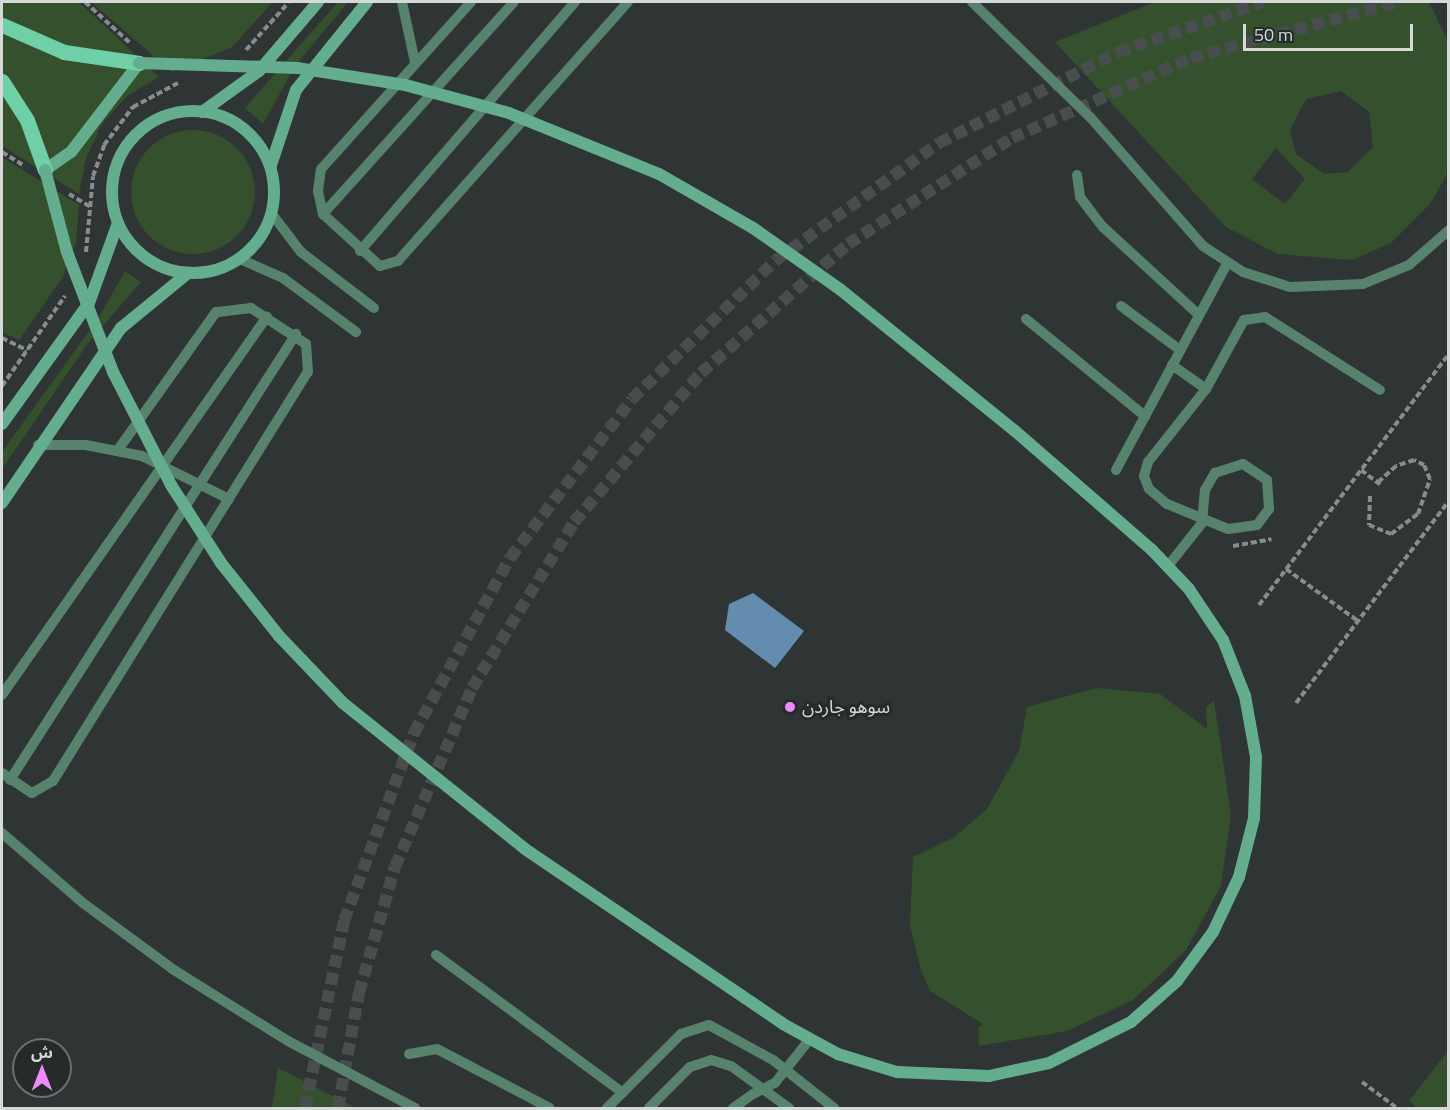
<!DOCTYPE html>
<html>
<head>
<meta charset="utf-8">
<style>
  body { margin:0 }
  #map { position:relative; width:1450px; height:1110px; overflow:hidden; background:#2f3535; font-family:"Titillium Web","Noto Sans Arabic",sans-serif }
  div>[style] { position:absolute }
  [style*='--x'] { left:calc(var(--x)*1px); top:calc(var(--y)*1px); width:calc(var(--w)*1px); rotate:calc(var(--a)*1deg) }
  .green>* { inset:0; background:#35502d }
  .round { border-radius:50% }
  .water>* { inset:0; background:#638cae }
  .street-tunnel>* { height:12px; margin-top:-6px; transform-origin:0; background:repeating-linear-gradient(90deg,#484e4e 0 12px,transparent 0 18px) }
  .path>* { height:4px; margin-top:-2px; transform-origin:0; background:repeating-linear-gradient(90deg,#878c8c 0 6px,transparent 0 9px) }
  .lane>* { height:10px; margin:-5px; padding:0 5px; transform-origin:5px; border-radius:5px; background:#56826e }
  .secondary>* { height:12px; margin:-6px; padding:0 6px; transform-origin:6px; border-radius:6px; background:#64ae8f }
  .secondary>.ring { margin:-6px; padding:0; box-sizing:content-box; background:none; border:12px solid #64ae8f; border-radius:50% }
  .primary>* { height:15px; margin:-7.5px; padding:0 7.5px; transform-origin:7.5px; border-radius:7.5px; background:#6fd0a8 }
  .lane-bridge>* { height:10px; margin:-5px; padding:0 5px; transform-origin:5px; border-radius:5px; background:#56826e }
  .secondary-bridge>* { height:12px; margin:-6px; padding:0 6px; transform-origin:6px; border-radius:6px; background:#64ae8f }
  .dots>* { width:16px; height:16px; translate:-50% -50%; box-sizing:border-box; border:3px solid #252b2b; border-radius:50% }
  span { translate:-50% -50%; white-space:nowrap; text-align:center; line-height:1.15; -webkit-text-stroke:6px #252b2b; paint-order:stroke }
  .poi-label { font-size:18px; color:#d5d9d9 }
  .left { translate:0 -50%; text-align:left }
  .frame { position:absolute; inset:0; border:3px solid #d5d9d9; pointer-events:none }
  .north { position:absolute; left:12px; top:1038px; width:60px; height:60px; box-sizing:border-box; background:#252b2b; border:2px solid #6b7171; border-radius:50%; rotate:0deg; font-size:16px; font-weight:700; line-height:24px; text-align:center; color:#d5d9d9 }
  .north::after { content:''; display:block; margin:auto; width:21px; height:27px; background:#ee8bf8; clip-path:polygon(50% 0,100% 100%,50% 72%,0 100%) }
  .scale { position:absolute; left:1243px; top:24px; width:170px; height:27px; box-sizing:border-box; border:3px solid #d5d9d9; border-top:0; padding-left:8px; font-size:18px; line-height:21px; white-space:nowrap; color:#d5d9d9; -webkit-text-stroke:4px #252b2b; paint-order:stroke }
</style>
</head>
<body>
<div id="map">
  <div class="green">
    <i style="clip-path:polygon(2px 2px,79px 2px,159px 77px,127px 96px,102px 124px,86px 158px,79px 194px,2px 146px)"></i>
    <i style="clip-path:polygon(91px 2px,273px 2px,232px 47px,172px 72px)"></i>
    <i style="clip-path:polygon(338px 2px,348px 2px,295px 66px,263px 124px,245px 108px)"></i>
    <i style="clip-path:polygon(evenodd,1155px 2px,1429px 2px,1448px 41px,1448px 172px,1430px 204px,1391px 243px,1352px 260px,1278px 254px,1226px 227px,1055px 42px,1155px 2px,1341px 91px,1369px 112px,1373px 147px,1348px 172px,1324px 174px,1296px 154px,1290px 130px,1306px 99px,1341px 91px,1155px 2px,1276px 148px,1305px 179px,1285px 204px,1252px 179px,1276px 148px)"></i>
    <i class="round" style="left:131px;top:130px;width:124px;height:124px"></i>
    <i style="clip-path:polygon(2px 157px,79px 205px,76px 242px,63px 277px,19px 340px,2px 332px)"></i>
    <i style="clip-path:polygon(125px 271px,141px 282px,88px 343px,2px 469px,2px 452px,99px 317px)"></i>
    <i style="clip-path:polygon(1097px 688px,1160px 694px,1207px 729px,1206px 707px,1214px 701px,1231px 814px,1221px 886px,1186px 950px,1133px 1000px,1067px 1031px,979px 1046px,978px 1028px,983px 1024px,930px 991px,921px 970px,910px 925px,913px 857px,953px 838px,987px 809px,1019px 751px,1027px 707px)"></i>
    <i style="clip-path:polygon(1448px 1051px,1448px 1108px,1418px 1108px,1409px 1101px)"></i>
    <i style="clip-path:polygon(278px 1068px,356px 1108px,272px 1108px)"></i>
  </div>
  <div class="water">
    <i style="clip-path:polygon(753px 593px,804px 631px,775px 668px,725px 630px,729px 604px)"></i>
  </div>
  <div class="street-tunnel">
    <i style="--x:305;--y:1108;--w:191;--a:-78.2"></i>
    <i style="--x:344;--y:921;--w:201;--a:-69.6"></i>
    <i style="--x:414;--y:733;--w:200;--a:-61.3"></i>
    <i style="--x:510;--y:558;--w:200;--a:-52.5"></i>
    <i style="--x:632;--y:399;--w:200;--a:-44"></i>
    <i style="--x:776;--y:260;--w:201;--a:-35.7"></i>
    <i style="--x:939;--y:143;--w:201;--a:-26.9"></i>
    <i style="--x:1118;--y:52;--w:153;--a:-19"></i>
    <i style="--x:338;--y:1108;--w:117;--a:-79.7"></i>
    <i style="--x:359;--y:993;--w:131;--a:-74.1"></i>
    <i style="--x:395;--y:867;--w:195;--a:-66.7"></i>
    <i style="--x:472;--y:688;--w:195;--a:-58.4"></i>
    <i style="--x:574;--y:522;--w:196;--a:-49.6"></i>
    <i style="--x:701;--y:373;--w:196;--a:-41.3"></i>
    <i style="--x:848;--y:244;--w:195;--a:-32.9"></i>
    <i style="--x:1012;--y:138;--w:196;--a:-24.1"></i>
    <i style="--x:1191;--y:58;--w:215;--a:-15.1"></i>
  </div>
  <div class="path">
    <i style="--x:85;--y:2;--w:61;--a:42.3"></i>
    <i style="--x:246;--y:50;--w:64;--a:-48.1"></i>
    <i style="--x:2;--y:152;--w:26;--a:32"></i>
    <i style="--x:69;--y:194;--w:26;--a:31"></i>
    <i style="--x:86;--y:252;--w:76;--a:-84.7"></i>
    <i style="--x:93;--y:176;--w:33;--a:-70"></i>
    <i style="--x:104;--y:145;--w:48;--a:-52.7"></i>
    <i style="--x:133;--y:107;--w:51;--a:-28.1"></i>
    <i style="--x:2;--y:338;--w:28;--a:26"></i>
    <i style="--x:2;--y:386;--w:110;--a:-55"></i>
    <i style="--x:1361;--y:470;--w:25;--a:37"></i>
    <i style="--x:1370;--y:496;--w:29;--a:92"></i>
    <i style="--x:1369;--y:525;--w:24;--a:22"></i>
    <i style="--x:1391;--y:534;--w:34;--a:-37"></i>
    <i style="--x:1418;--y:514;--w:37;--a:-71"></i>
    <i style="--x:1430;--y:479;--w:15;--a:-113"></i>
    <i style="--x:1424;--y:465;--w:11;--a:-153"></i>
    <i style="--x:1414;--y:460;--w:19;--a:162"></i>
    <i style="--x:1396;--y:466;--w:24;--a:138"></i>
    <i style="--x:1233;--y:546;--w:39;--a:-10"></i>
    <i style="--x:1286;--y:569;--w:89;--a:35.8"></i>
    <i style="--x:1259;--y:605;--w:313;--a:-52.9"></i>
    <i style="--x:1296;--y:703;--w:252;--a:-52.9"></i>
    <i style="--x:1362;--y:1082;--w:44;--a:36.6"></i>
  </div>
  <div class="lane">
    <i style="--x:402;--y:2;--w:61;--a:77.8"></i>
    <i style="--x:471;--y:2;--w:224;--a:131.9"></i>
    <i style="--x:321;--y:169;--w:22;--a:98"></i>
    <i style="--x:318;--y:191;--w:24;--a:78"></i>
    <i style="--x:323;--y:214;--w:77;--a:42.4"></i>
    <i style="--x:380;--y:266;--w:19;--a:-16"></i>
    <i style="--x:398;--y:261;--w:346;--a:-48.4"></i>
    <i style="--x:972;--y:2;--w:166;--a:44.3"></i>
    <i style="--x:1091;--y:118;--w:170;--a:48.8"></i>
    <i style="--x:1203;--y:246;--w:48;--a:33"></i>
    <i style="--x:1243;--y:272;--w:49;--a:17.7"></i>
    <i style="--x:1290;--y:287;--w:73;--a:-2.4"></i>
    <i style="--x:1363;--y:284;--w:50;--a:-22.4"></i>
    <i style="--x:1409;--y:265;--w:52;--a:-41.1"></i>
    <i style="--x:1077;--y:175;--w:22;--a:82"></i>
    <i style="--x:1080;--y:197;--w:38;--a:53"></i>
    <i style="--x:1103;--y:227;--w:130;--a:42.5"></i>
    <i style="--x:272;--y:214;--w:48;--a:52.7"></i>
    <i style="--x:301;--y:252;--w:92;--a:37.5"></i>
    <i style="--x:323;--y:214;--w:285;--a:-48"></i>
    <i style="--x:360;--y:251;--w:329;--a:-49.2"></i>
    <i style="--x:240;--y:259;--w:47;--a:23.8"></i>
    <i style="--x:283;--y:278;--w:91;--a:36.5"></i>
    <i style="--x:1121;--y:306;--w:74;--a:36.7"></i>
    <i style="--x:1026;--y:319;--w:154;--a:39.2"></i>
    <i style="--x:1172;--y:365;--w:42;--a:35.2"></i>
    <i style="--x:38;--y:445;--w:48;--a:0"></i>
    <i style="--x:86;--y:445;--w:57;--a:11.1"></i>
    <i style="--x:142;--y:456;--w:97;--a:26.3"></i>
    <i style="--x:1116;--y:470;--w:234;--a:-61.7"></i>
    <i style="--x:1205;--y:490;--w:20;--a:-60"></i>
    <i style="--x:1215;--y:473;--w:29;--a:-18"></i>
    <i style="--x:1243;--y:464;--w:29;--a:34"></i>
    <i style="--x:1267;--y:480;--w:29;--a:86"></i>
    <i style="--x:1269;--y:509;--w:20;--a:127"></i>
    <i style="--x:1257;--y:525;--w:29;--a:172"></i>
    <i style="--x:1228;--y:529;--w:66;--a:-157.7"></i>
    <i style="--x:1167;--y:504;--w:23;--a:-140"></i>
    <i style="--x:1149;--y:489;--w:14;--a:-111"></i>
    <i style="--x:1144;--y:476;--w:15;--a:-74"></i>
    <i style="--x:1148;--y:462;--w:93;--a:-51.5"></i>
    <i style="--x:1206;--y:389;--w:79;--a:-61.2"></i>
    <i style="--x:1244;--y:320;--w:21;--a:-8"></i>
    <i style="--x:1265;--y:317;--w:136;--a:32.4"></i>
    <i style="--x:2;--y:695;--w:462;--a:-55"></i>
    <i style="--x:2;--y:773;--w:36;--a:34"></i>
    <i style="--x:32;--y:793;--w:24;--a:-30"></i>
    <i style="--x:53;--y:781;--w:482;--a:-58.1"></i>
    <i style="--x:308;--y:372;--w:28;--a:-94"></i>
    <i style="--x:306;--y:344;--w:66;--a:-146.8"></i>
    <i style="--x:251;--y:308;--w:35;--a:173"></i>
    <i style="--x:216;--y:312;--w:169;--a:125.4"></i>
    <i style="--x:10;--y:780;--w:530;--a:-57.33"></i>
    <i style="--x:2;--y:833;--w:107;--a:40.8"></i>
    <i style="--x:83;--y:903;--w:113;--a:36.4"></i>
    <i style="--x:174;--y:970;--w:134;--a:31.9"></i>
    <i style="--x:288;--y:1041;--w:144;--a:27.8"></i>
    <i style="--x:436;--y:955;--w:232;--a:36.4"></i>
    <i style="--x:409;--y:1054;--w:28;--a:-10"></i>
    <i style="--x:437;--y:1049;--w:127;--a:27.6"></i>
    <i style="--x:607;--y:1108;--w:105;--a:-45"></i>
    <i style="--x:681;--y:1034;--w:29;--a:-18"></i>
    <i style="--x:709;--y:1025;--w:73;--a:28.7"></i>
    <i style="--x:773;--y:1060;--w:78;--a:38.2"></i>
    <i style="--x:649;--y:1108;--w:58;--a:-45"></i>
    <i style="--x:690;--y:1067;--w:22;--a:-18"></i>
    <i style="--x:711;--y:1060;--w:21;--a:17"></i>
    <i style="--x:731;--y:1066;--w:72;--a:35.9"></i>
    <i style="--x:733;--y:1108;--w:24;--a:-35"></i>
  </div>
  <div class="secondary">
    <i class="ring" style="left:112px;top:111px;width:150px;height:150px"></i>
    <i style="--x:202;--y:112;--w:70;--a:-35.7"></i>
    <i style="--x:259;--y:71;--w:91;--a:-49.5"></i>
    <i style="--x:271;--y:165;--w:79;--a:-71.6"></i>
    <i style="--x:296;--y:90;--w:113;--a:-51.1"></i>
    <i style="--x:45;--y:170;--w:32;--a:-35"></i>
    <i style="--x:71;--y:152;--w:112;--a:-52.6"></i>
    <i style="--x:2;--y:424;--w:149;--a:-54.3"></i>
    <i style="--x:89;--y:303;--w:85;--a:-70.1"></i>
    <i style="--x:2;--y:503;--w:212;--a:-55.8"></i>
    <i style="--x:121;--y:328;--w:87;--a:-39.4"></i>
  </div>
  <div class="primary">
    <i style="--x:2;--y:25;--w:68;--a:23.5"></i>
    <i style="--x:64;--y:52;--w:76;--a:8.3"></i>
    <i style="--x:2;--y:81;--w:46;--a:57.3"></i>
    <i style="--x:27;--y:120;--w:53;--a:70.2"></i>
  </div>
  <div class="lane-bridge">
    <i style="--x:1168;--y:566;--w:55;--a:-51.7"></i>
    <i style="--x:1202;--y:523;--w:33;--a:-85"></i>
    <i style="--x:753;--y:1094;--w:25;--a:-27"></i>
    <i style="--x:775;--y:1083;--w:55;--a:-51.7"></i>
  </div>
  <div class="secondary-bridge">
    <i style="--x:45;--y:170;--w:85;--a:75"></i>
    <i style="--x:67;--y:252;--w:129;--a:69"></i>
    <i style="--x:113;--y:372;--w:127;--a:62.8"></i>
    <i style="--x:171;--y:485;--w:93;--a:57.3"></i>
    <i style="--x:221;--y:563;--w:93;--a:51.5"></i>
    <i style="--x:279;--y:636;--w:93;--a:46.3"></i>
    <i style="--x:343;--y:703;--w:233;--a:38.7"></i>
    <i style="--x:525;--y:849;--w:312;--a:34.1"></i>
    <i style="--x:783;--y:1024;--w:63;--a:28.6"></i>
    <i style="--x:838;--y:1054;--w:62;--a:17"></i>
    <i style="--x:897;--y:1072;--w:92;--a:2.5"></i>
    <i style="--x:989;--y:1076;--w:61;--a:-12.2"></i>
    <i style="--x:1049;--y:1063;--w:92;--a:-26.6"></i>
    <i style="--x:1131;--y:1022;--w:62;--a:-41.7"></i>
    <i style="--x:1177;--y:981;--w:61;--a:-53.7"></i>
    <i style="--x:1213;--y:932;--w:61;--a:-64.7"></i>
    <i style="--x:1239;--y:877;--w:61;--a:-75.7"></i>
    <i style="--x:1254;--y:818;--w:61;--a:-88.1"></i>
    <i style="--x:1256;--y:757;--w:62;--a:-100.2"></i>
    <i style="--x:1245;--y:696;--w:60;--a:-111.4"></i>
    <i style="--x:1223;--y:640;--w:61;--a:-123.7"></i>
    <i style="--x:1189;--y:589;--w:54;--a:-133.5"></i>
    <i style="--x:1152;--y:550;--w:181;--a:-139"></i>
    <i style="--x:1015;--y:431;--w:224;--a:-141"></i>
    <i style="--x:841;--y:290;--w:108;--a:-144.8"></i>
    <i style="--x:753;--y:228;--w:108;--a:-150.1"></i>
    <i style="--x:659;--y:174;--w:162;--a:-157.9"></i>
    <i style="--x:509;--y:113;--w:108;--a:-164.9"></i>
    <i style="--x:405;--y:85;--w:108;--a:-171"></i>
    <i style="--x:298;--y:68;--w:159;--a:-178.2"></i>
  </div>
  <div class="dots">
    <i style="left:790px;top:707px;background:#ee8bf8"></i>
  </div>
  <div class="poi-label">
    <span class="left" style="left:802px;top:707px">سوهو جاردن</span>
  </div>
  <div class="frame"></div>
  <div class="north">ش</div>
  <div class="scale">50 m</div>
</div>
</body>
</html>
